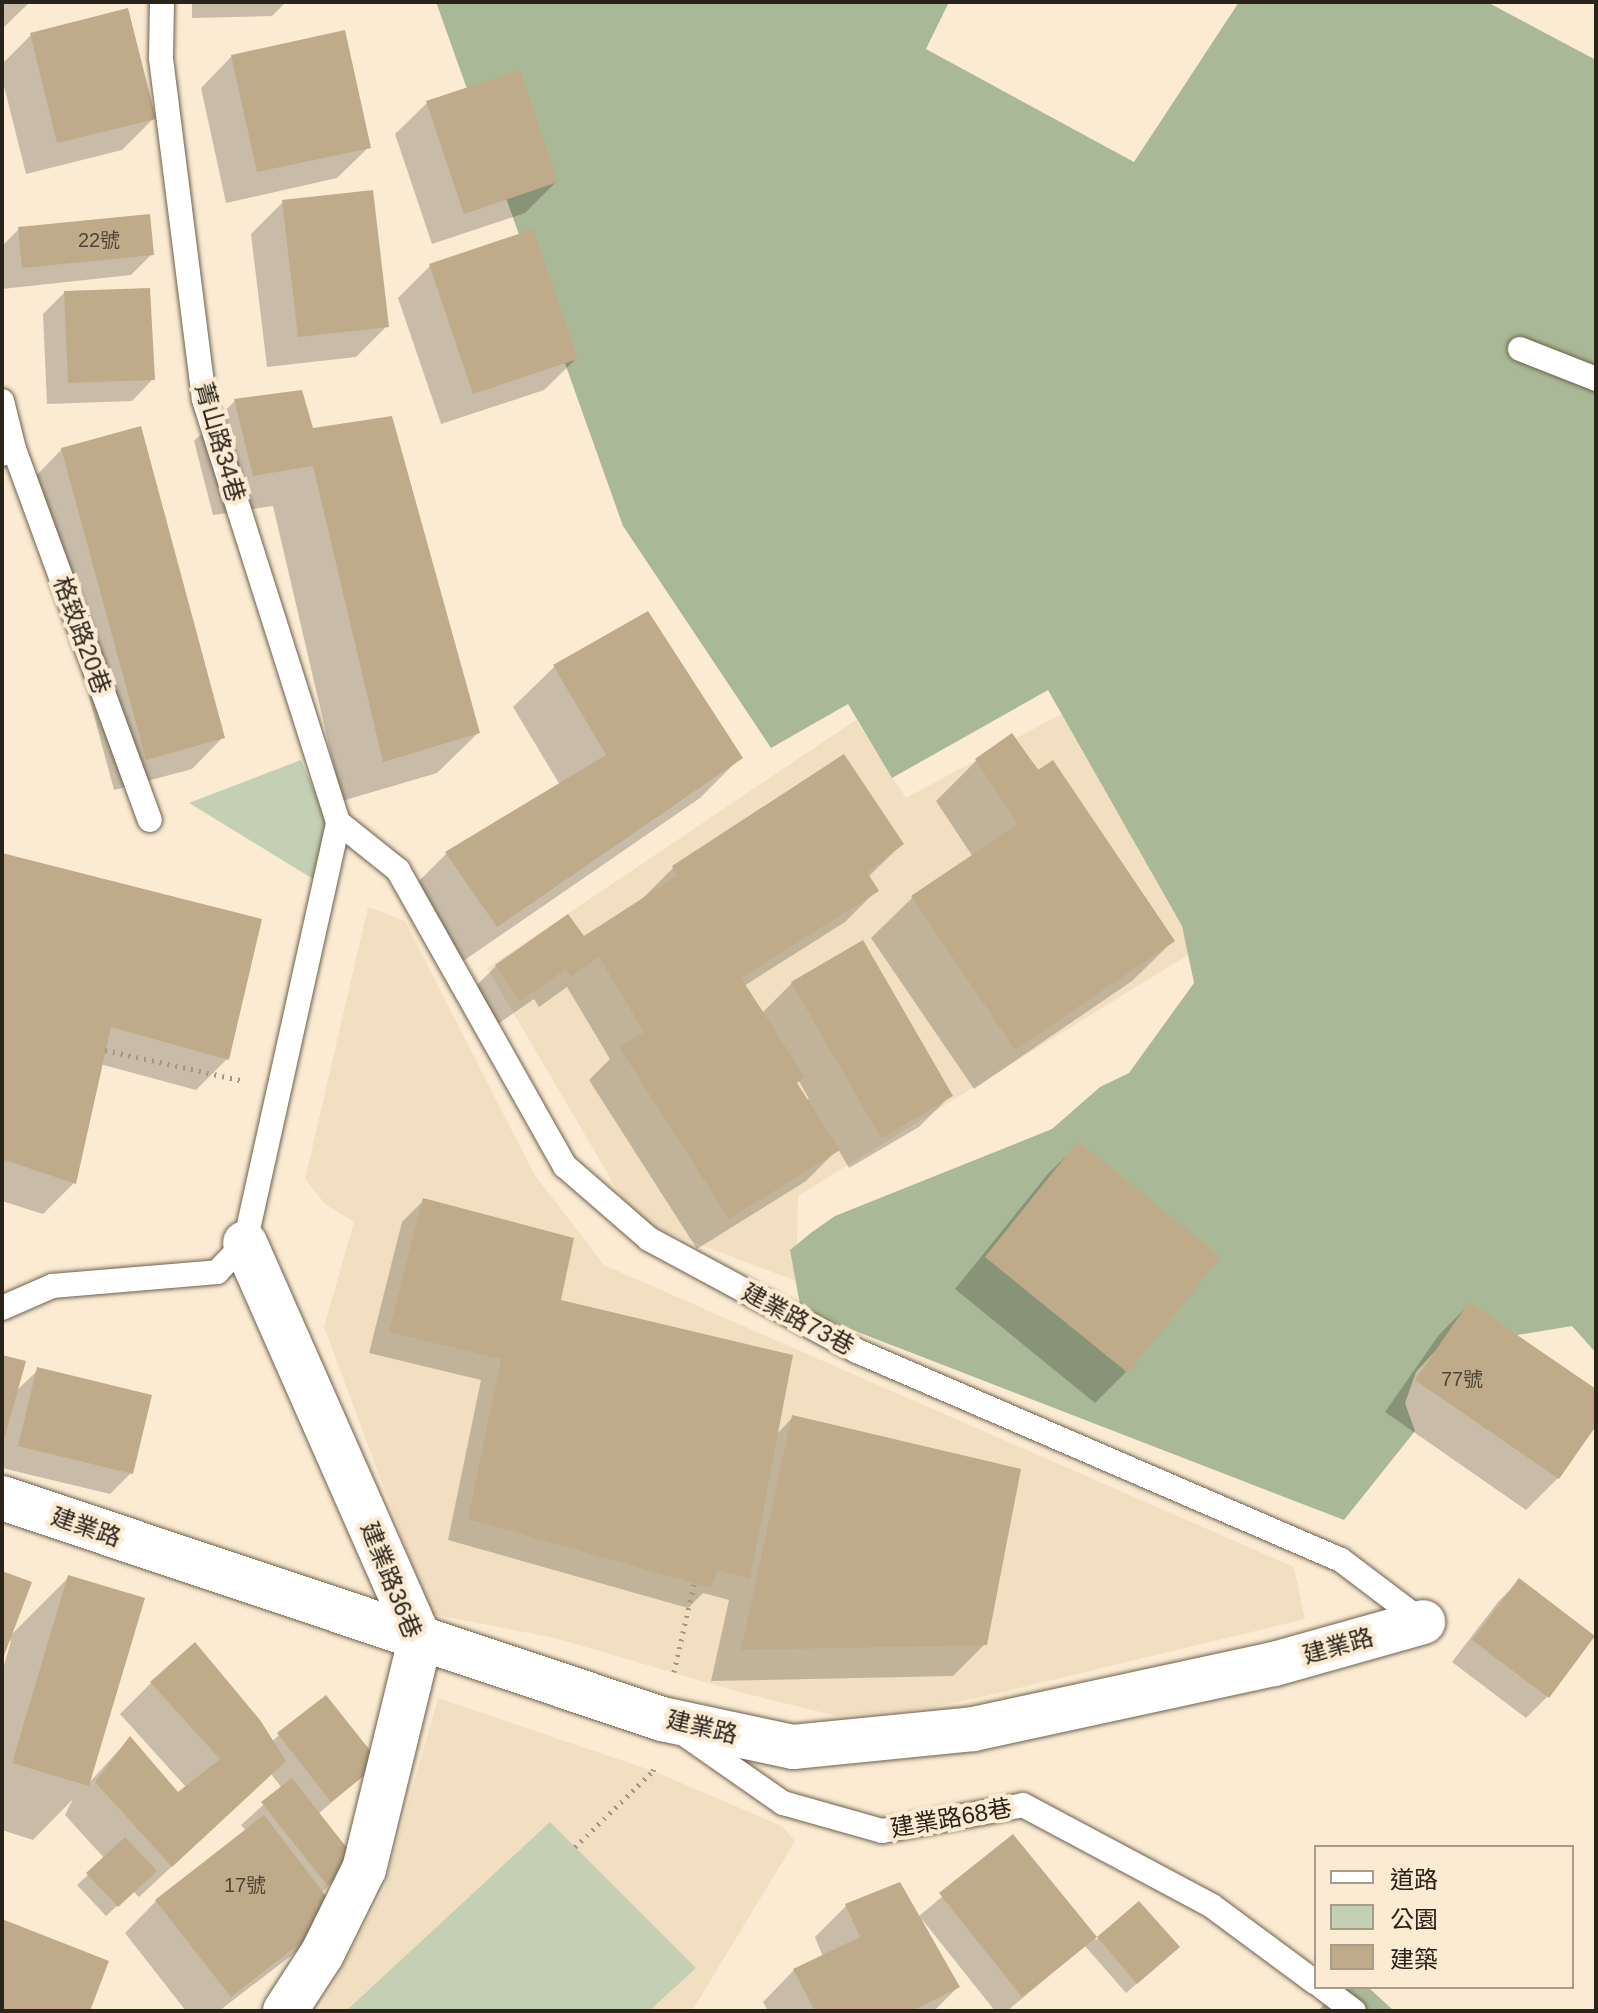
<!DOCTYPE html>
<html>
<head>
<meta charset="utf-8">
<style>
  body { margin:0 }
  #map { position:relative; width:1598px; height:2013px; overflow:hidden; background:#fbebd3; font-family:Helvetica,"Noto Sans TC",sans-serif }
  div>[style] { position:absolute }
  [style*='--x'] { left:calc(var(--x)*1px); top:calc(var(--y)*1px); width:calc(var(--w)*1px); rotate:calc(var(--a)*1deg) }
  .built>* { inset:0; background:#f2dfc1 }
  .green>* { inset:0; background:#c3d0b4 }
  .forest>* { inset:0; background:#a9b997 }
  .shadow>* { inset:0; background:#0003 }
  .building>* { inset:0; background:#bfab8a }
  .path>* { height:5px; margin-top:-2.5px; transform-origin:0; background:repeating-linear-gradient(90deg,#a29785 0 2px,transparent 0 8px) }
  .roads { filter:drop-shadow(0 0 2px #6e614c) drop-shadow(0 0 2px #6e614c) }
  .service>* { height:24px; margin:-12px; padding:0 12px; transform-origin:12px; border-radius:12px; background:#fff }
  .minor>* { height:44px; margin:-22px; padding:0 22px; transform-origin:22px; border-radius:22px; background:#fff }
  span { translate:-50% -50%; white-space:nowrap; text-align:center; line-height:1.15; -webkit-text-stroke:8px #fbebd3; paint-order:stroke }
  .number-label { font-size:20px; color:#4e4536 }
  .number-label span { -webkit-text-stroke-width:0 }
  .street-label { font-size:24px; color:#29231a }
  .frame { position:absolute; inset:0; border:4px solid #29231a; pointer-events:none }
  .legend { position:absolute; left:1314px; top:1845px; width:260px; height:144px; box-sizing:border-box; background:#fbebd3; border:2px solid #a79b89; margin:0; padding:10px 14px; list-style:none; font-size:24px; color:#29231a }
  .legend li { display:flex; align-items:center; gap:16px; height:40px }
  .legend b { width:40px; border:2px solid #a79b89 }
</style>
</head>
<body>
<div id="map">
  <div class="built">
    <i style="clip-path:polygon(1087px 700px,1220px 935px,798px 1196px,796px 1281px,635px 1220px,487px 968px,856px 720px,906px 798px)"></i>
    <i style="clip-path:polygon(368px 907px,405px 921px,534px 1174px,604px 1265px,1294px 1567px,1305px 1619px,986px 1696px,928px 1708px,837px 1716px,739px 1692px,555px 1638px,431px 1614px,324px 1327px,354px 1222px,325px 1204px,305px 1179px)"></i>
    <i style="clip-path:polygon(438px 1698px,653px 1771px,782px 1826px,795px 1841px,692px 2011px,319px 2011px,384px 1889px)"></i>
  </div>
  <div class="green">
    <i style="clip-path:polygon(301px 760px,328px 823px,313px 879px,189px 803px)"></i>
    <i style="clip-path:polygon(550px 1822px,696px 1968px,649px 2011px,346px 2011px)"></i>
  </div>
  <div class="forest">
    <i style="clip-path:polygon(436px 2px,949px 2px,926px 49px,1134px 162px,1239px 2px,1487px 2px,1596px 60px,1596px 1353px,1572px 1326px,1438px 1348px,1416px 1372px,1405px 1403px,1415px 1431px,1344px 1520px,801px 1310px,790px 1250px,812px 1232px,835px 1216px,1052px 1129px,1100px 1087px,1129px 1073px,1194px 983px,1182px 926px,1048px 690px,892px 778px,848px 704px,771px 748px,623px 526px)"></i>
    <i style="clip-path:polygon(1357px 1987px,1368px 1987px,1394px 2011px,1318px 2011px,1335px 1992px)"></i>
  </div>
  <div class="shadow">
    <i style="clip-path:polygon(2px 2px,29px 3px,2px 29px)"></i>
    <i style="clip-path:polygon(192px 2px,286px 2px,272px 16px,192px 18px)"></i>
    <i style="clip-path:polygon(31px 35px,153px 119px,122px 150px,26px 174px,2px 78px,2px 64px)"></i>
    <i style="clip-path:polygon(232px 56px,369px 147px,337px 178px,226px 203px,201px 88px)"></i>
    <i style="clip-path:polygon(427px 103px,556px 182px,525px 213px,432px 244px,395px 134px)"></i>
    <i style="clip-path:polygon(283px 202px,387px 326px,356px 357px,267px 367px,251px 234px)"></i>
    <i style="clip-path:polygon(19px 229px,152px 254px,131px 275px,2px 289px,2px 246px)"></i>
    <i style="clip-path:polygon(430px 266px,576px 359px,544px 390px,441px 424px,398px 298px)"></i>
    <i style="clip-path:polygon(64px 293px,153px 379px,132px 401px,47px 404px,43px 314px)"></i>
    <i style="clip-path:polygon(235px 401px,312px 431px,478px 733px,437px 773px,342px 801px,273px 506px,213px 515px,194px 441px)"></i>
    <i style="clip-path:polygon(62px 449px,223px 737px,192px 769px,114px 790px,31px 481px)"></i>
    <i style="clip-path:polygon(648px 613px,740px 758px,700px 798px,456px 966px,406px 894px,446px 854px,560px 785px,513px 707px,554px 667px)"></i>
    <i style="clip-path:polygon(1012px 736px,1173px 941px,1132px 981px,974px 1089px,871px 938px,912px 898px,973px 857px,936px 801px,976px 761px)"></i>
    <i style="clip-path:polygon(evenodd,902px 844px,868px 877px,877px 890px,845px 922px,744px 986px,762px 1013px,792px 983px,951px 1095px,919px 1127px,849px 1168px,838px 1149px,806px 1181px,697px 1249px,589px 1080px,610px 1059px,567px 987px,539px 1007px,534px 999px,488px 1031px,464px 998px,496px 966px,568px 917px,583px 939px,642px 899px,673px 868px,902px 844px,799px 1081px,809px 1099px,806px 1100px,795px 1084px,799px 1081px)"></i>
    <i style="clip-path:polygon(2px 855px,227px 1059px,196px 1090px,100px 1064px,74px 1183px,43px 1214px,2px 1201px)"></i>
    <i style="clip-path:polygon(1078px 1144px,1127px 1371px,1095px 1403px,955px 1289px,1047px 1175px)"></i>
    <i style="clip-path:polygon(423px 1201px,559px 1302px,776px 1435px,793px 1417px,985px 1644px,953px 1676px,711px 1681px,729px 1600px,703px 1593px,688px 1608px,448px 1540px,481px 1380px,369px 1353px,402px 1222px)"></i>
    <i style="clip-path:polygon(1469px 1304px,1596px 1391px,1596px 1422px,1558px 1478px,1526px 1510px,1385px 1412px,1438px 1336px)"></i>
    <i style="clip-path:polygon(2px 1357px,15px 1392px,38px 1370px,131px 1473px,110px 1494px,2px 1468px)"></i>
    <i style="clip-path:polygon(2px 1573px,10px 1636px,69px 1577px,88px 1784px,129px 1739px,178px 1794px,186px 1787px,120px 1714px,151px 1683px,271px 1742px,326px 1697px,378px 1763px,318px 1814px,355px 1861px,321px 1893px,305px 1945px,219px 2011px,186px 2011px,125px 1933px,156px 1901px,246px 1831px,241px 1825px,282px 1788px,271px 1774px,139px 1897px,133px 1891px,106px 1916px,77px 1885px,105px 1859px,65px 1815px,73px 1799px,33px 1840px,2px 1830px,2px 1672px,11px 1641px,8px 1640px,2px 1656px)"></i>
    <i style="clip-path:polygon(1519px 1581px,1592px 1636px,1547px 1697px,1526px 1718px,1452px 1662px,1498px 1602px)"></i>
    <i style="clip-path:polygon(1013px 1837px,1096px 1940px,1139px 1903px,1167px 1957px,1126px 1993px,1085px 1946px,1007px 2011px,995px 2011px,921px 1918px,958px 1987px,934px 2011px,768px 2011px,763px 2002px,794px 1970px,823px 1957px,815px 1937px,846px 1906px,918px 1917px)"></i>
  </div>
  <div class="building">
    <i style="clip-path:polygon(128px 8px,156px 119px,57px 143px,30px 33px)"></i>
    <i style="clip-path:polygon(345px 30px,371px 148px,257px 172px,231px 55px)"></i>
    <i style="clip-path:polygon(520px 70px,558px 182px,464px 214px,426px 101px)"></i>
    <i style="clip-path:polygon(373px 190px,389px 327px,298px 337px,282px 200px)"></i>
    <i style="clip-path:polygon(150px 214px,154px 255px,22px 268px,18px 227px)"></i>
    <i style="clip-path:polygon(533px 229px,578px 359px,473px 394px,429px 264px)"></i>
    <i style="clip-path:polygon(150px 288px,155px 380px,68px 383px,64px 291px)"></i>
    <i style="clip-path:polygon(302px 390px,313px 428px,392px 416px,480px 733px,383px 762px,313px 466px,253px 476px,234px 399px)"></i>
    <i style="clip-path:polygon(141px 426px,225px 738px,146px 760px,61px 448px)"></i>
    <i style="clip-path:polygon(648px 611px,743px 758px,497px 927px,445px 852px,606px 755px,553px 665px)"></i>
    <i style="clip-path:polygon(1012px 733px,1038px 770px,1053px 760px,1175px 941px,1015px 1050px,911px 896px,1018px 824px,975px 759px)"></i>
    <i style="clip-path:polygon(844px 754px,904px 844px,867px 872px,879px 891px,741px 978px,805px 1077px,797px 1083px,840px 1150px,729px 1219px,619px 1047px,644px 1032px,599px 957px,571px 977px,566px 969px,520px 1001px,495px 965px,568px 914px,584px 936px,677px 876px,672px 866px)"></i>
    <i style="clip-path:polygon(2px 853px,262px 919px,229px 1060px,111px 1027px,76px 1184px,5px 1160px,2px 1168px)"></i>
    <i style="clip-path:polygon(863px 940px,953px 1096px,881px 1138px,791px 982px)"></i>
    <i style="clip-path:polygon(1078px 1141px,1221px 1257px,1128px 1373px,985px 1257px)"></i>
    <i style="clip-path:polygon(423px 1198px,574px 1238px,561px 1300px,793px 1355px,750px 1579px,717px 1570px,711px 1588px,468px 1519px,501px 1359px,389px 1332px)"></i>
    <i style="clip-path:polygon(1469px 1302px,1596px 1389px,1596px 1426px,1559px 1479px,1415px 1380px)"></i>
    <i style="clip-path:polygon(2px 1355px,26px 1361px,3px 1443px,2px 1443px)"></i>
    <i style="clip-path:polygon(37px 1367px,152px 1395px,133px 1474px,18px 1446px)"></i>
    <i style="clip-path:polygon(792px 1415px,1021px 1469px,987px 1645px,741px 1650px)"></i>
    <i style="clip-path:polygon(2px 1571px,32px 1582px,2px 1661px)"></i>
    <i style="clip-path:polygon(68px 1575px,145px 1598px,89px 1786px,12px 1763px)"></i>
    <i style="clip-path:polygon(1519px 1578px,1595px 1636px,1549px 1698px,1472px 1640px)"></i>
    <i style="clip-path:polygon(195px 1642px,260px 1720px,286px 1761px,172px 1867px,95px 1782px,130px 1736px,178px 1792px,220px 1759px,150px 1682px)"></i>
    <i style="clip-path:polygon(326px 1695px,380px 1763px,331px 1802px,277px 1733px)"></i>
    <i style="clip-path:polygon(292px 1778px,358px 1862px,327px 1885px,261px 1802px)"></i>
    <i style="clip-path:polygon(264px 1815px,339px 1913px,231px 1997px,155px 1900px)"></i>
    <i style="clip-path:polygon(1013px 1834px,1097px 1937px,1022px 1997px,939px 1893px)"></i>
    <i style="clip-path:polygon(125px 1837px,157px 1871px,118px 1907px,86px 1873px)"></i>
    <i style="clip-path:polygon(900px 1882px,960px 1987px,912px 2011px,815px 2011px,793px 1969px,860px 1937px,845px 1904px)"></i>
    <i style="clip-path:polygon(1139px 1901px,1180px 1947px,1137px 1984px,1097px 1937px)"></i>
    <i style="clip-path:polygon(2px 1919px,109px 1961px,90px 2011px,2px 2011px)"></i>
  </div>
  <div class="path">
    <i style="--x:105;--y:1050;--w:143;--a:12.5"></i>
    <i style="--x:674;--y:1672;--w:90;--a:-77.2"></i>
    <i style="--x:575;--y:1847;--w:109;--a:-44.3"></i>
    <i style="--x:653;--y:1771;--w:7;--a:-74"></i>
  </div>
  <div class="roads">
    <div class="service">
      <i style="--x:1520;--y:349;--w:82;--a:21.5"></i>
      <i style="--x:2;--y:401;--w:49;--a:76"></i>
      <i style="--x:2;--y:454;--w:13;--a:-23"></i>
      <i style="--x:14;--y:449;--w:395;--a:69.9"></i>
      <i style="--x:338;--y:822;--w:77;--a:38.7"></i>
      <i style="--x:398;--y:870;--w:340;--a:60.6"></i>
      <i style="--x:565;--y:1166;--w:111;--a:41"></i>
      <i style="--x:649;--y:1239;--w:236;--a:28.3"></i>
      <i style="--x:857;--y:1351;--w:527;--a:23.36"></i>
      <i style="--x:1341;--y:1560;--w:103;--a:37.1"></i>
      <i style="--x:2;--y:1308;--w:55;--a:-23.7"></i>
      <i style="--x:52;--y:1286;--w:166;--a:-4.8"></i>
      <i style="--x:217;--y:1272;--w:40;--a:-46"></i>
      <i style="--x:245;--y:1243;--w:431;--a:-77.5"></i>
      <i style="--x:338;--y:822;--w:444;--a:-107.6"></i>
      <i style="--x:204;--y:399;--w:344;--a:-97.2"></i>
      <i style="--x:161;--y:58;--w:56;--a:-89"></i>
      <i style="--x:684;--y:1734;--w:121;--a:34.9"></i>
      <i style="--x:783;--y:1803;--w:103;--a:15.8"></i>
      <i style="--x:882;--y:1831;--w:143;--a:-10.4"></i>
      <i style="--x:1023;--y:1805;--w:214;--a:28.1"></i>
      <i style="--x:1212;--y:1906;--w:129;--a:36.5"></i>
      <i style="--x:1322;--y:1987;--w:40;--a:37"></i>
    </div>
    <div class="minor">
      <i style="--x:245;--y:1243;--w:434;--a:66.2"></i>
      <i style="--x:420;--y:1640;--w:236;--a:103.7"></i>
      <i style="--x:364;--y:1869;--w:95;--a:116.3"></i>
      <i style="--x:322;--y:1954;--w:68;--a:123"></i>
      <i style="--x:2;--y:1498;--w:696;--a:18.51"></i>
      <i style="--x:662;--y:1719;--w:134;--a:12.1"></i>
      <i style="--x:793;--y:1747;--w:181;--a:-5.7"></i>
      <i style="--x:973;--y:1729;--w:308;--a:-12.2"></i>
      <i style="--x:1274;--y:1664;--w:155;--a:-15.7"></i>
    </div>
  </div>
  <div class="number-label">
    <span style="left:99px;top:240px">22號</span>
    <span style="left:1462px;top:1379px">77號</span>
    <span style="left:245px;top:1885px">17號</span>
  </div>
  <div class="street-label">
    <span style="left:220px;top:442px;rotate:74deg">菁山路34巷</span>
    <span style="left:82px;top:635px;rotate:70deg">格致路20巷</span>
    <span style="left:798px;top:1319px;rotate:28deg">建業路73巷</span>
    <span style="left:86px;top:1527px;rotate:19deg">建業路</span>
    <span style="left:391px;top:1580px;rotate:68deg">建業路36巷</span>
    <span style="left:1338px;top:1646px;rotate:-16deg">建業路</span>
    <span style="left:702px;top:1727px;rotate:13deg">建業路</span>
    <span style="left:951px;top:1818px;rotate:-10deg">建業路68巷</span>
  </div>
  <div class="frame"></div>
  <ul class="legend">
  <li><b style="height:10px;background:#fff"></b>道路</li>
  <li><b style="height:22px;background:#c3d0b4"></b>公園</li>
  <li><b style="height:22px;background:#bfab8a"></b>建築</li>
  </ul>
</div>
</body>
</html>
